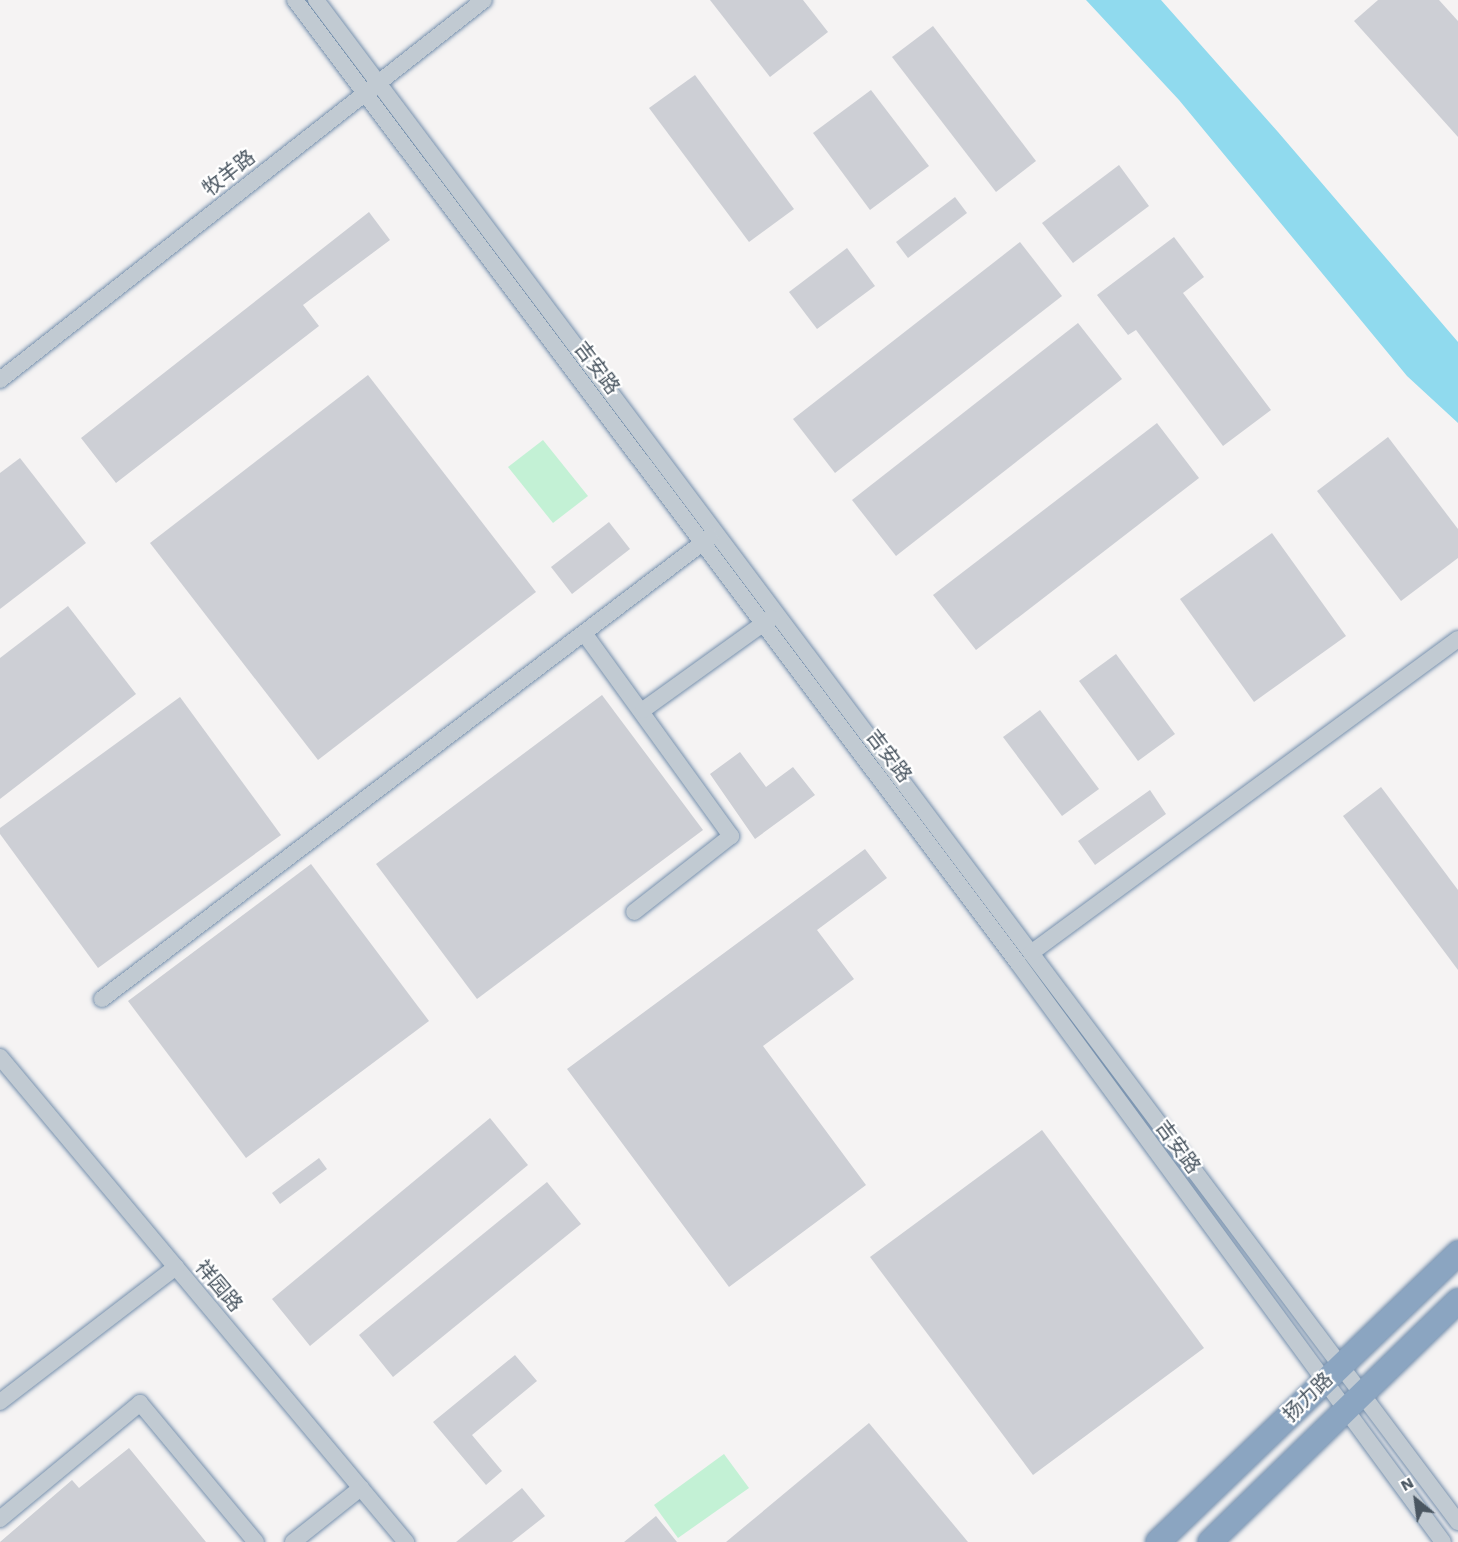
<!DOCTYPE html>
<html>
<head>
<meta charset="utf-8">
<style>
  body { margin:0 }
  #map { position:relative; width:1458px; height:1542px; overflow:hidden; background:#f5f3f3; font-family:"Work Sans","Noto Sans SC",sans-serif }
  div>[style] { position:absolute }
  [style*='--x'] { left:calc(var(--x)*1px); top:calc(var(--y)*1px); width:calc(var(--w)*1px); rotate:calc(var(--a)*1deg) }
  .green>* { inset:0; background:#c3f1d5 }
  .water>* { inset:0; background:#90daee }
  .building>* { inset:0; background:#cdcfd5 }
  .roads { filter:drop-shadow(0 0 2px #7690ad) drop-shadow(0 0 2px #7690ad) }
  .minor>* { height:16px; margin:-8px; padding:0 8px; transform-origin:8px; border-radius:8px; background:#c1cad2 }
  .highway>* { height:24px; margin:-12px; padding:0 12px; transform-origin:12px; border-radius:12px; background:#8ba5c1 }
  span { translate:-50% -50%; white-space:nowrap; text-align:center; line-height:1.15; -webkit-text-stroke:4.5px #fff; paint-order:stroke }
  .street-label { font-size:20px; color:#4a5661 }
  .north { position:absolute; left:1386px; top:1470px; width:60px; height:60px; -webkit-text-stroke:4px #fff; paint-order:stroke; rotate:331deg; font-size:16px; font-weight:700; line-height:24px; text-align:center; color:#4a5661 }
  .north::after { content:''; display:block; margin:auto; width:21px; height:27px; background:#4a5661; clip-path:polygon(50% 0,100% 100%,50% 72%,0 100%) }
</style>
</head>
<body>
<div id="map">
  <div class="green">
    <i style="clip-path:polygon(543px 440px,588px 496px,553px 523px,508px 467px)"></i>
    <i style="clip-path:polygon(724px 1454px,749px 1488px,678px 1538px,654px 1505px)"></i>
  </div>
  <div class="water">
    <i style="clip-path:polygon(1086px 0,1161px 0,1278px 132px,1458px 342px,1458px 423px,1407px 376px,1179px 100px)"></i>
  </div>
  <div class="building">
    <i style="clip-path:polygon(710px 0,803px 0,828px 32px,770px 77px)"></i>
    <i style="clip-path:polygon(1378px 0,1439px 0,1458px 21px,1458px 137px,1354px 21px)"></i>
    <i style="clip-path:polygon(933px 26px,1036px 161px,996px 192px,892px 57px)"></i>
    <i style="clip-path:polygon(695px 75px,794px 209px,749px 242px,649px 108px)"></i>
    <i style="clip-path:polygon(871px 90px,929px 166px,870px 210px,813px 133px)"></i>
    <i style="clip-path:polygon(1119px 165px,1149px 206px,1073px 263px,1042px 223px)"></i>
    <i style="clip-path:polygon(955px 197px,967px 213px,908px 258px,896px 242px)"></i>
    <i style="clip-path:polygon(369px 212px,390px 240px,303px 305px,319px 326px,116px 483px,81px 438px)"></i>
    <i style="clip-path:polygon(1174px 237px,1204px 277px,1183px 293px,1271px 410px,1223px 446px,1136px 330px,1128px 335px,1097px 295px)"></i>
    <i style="clip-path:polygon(1020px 242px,1062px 296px,835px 473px,793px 419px)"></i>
    <i style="clip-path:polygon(847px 248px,875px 286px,817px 329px,789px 292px)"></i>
    <i style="clip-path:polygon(1078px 323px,1122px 379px,896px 556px,852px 500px)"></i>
    <i style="clip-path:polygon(368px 375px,536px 592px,318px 760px,150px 543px)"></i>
    <i style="clip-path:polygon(1157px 423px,1199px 478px,976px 650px,933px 595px)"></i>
    <i style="clip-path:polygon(1388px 437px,1458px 529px,1458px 558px,1401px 601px,1317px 491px)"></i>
    <i style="clip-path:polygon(20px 458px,86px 543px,0 609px,0 473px)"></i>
    <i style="clip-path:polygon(609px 522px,630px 549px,572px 594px,551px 567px)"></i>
    <i style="clip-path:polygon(1272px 533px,1346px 636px,1254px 702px,1180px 599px)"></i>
    <i style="clip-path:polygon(68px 606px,136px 694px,0 799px,0 658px)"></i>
    <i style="clip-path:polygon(1116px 654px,1175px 734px,1138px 761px,1079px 681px)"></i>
    <i style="clip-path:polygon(602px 695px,703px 830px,477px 999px,376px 864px)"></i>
    <i style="clip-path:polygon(180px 697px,281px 835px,98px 968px,0 834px,0 828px)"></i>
    <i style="clip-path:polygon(1040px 710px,1099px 789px,1062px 816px,1003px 737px)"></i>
    <i style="clip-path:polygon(740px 752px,766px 787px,793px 767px,815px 795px,755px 839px,710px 774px)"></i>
    <i style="clip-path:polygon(1381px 787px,1458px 890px,1458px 970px,1343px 816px)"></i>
    <i style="clip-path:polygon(1150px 790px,1166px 814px,1095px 865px,1078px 841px)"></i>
    <i style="clip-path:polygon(865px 849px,887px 878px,817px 930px,854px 979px,763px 1046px,866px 1185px,729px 1287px,567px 1069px)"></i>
    <i style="clip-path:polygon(311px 864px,429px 1021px,246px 1158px,128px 1001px)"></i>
    <i style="clip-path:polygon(490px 1118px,528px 1165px,310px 1346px,272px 1299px)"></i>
    <i style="clip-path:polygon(1042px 1130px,1204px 1348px,1033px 1475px,870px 1257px)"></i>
    <i style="clip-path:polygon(319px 1158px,327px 1169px,280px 1204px,272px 1193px)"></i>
    <i style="clip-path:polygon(547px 1182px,581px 1224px,393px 1377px,359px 1335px)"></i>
    <i style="clip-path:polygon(515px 1355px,537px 1381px,472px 1435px,502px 1471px,486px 1485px,433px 1422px)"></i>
    <i style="clip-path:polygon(869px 1423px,968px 1542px,726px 1542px)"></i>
    <i style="clip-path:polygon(129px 1448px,206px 1542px,0 1542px,72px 1480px,79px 1488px)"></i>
    <i style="clip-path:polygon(522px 1488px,545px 1516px,512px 1542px,456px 1542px)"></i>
    <i style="clip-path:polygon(656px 1516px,677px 1542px,624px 1542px)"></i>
  </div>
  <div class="roads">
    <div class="minor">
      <i style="--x:295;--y:0;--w:1204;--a:53.1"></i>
      <i style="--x:1018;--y:963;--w:718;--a:53.72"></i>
      <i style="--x:316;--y:0;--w:1903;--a:53.12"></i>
      <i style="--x:0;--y:380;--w:615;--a:-38.14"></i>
      <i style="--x:584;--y:633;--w:251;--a:54.1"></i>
      <i style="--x:731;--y:836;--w:123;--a:141.9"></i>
      <i style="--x:643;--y:710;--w:158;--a:-35.7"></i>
      <i style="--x:1031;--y:953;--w:530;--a:-36.33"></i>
      <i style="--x:102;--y:999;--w:764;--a:-37.23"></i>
      <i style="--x:0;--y:1057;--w:633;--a:50.07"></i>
      <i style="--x:0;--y:1402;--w:222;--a:-37.5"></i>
      <i style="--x:0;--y:1519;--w:182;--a:-39.6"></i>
      <i style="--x:140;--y:1403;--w:181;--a:50.2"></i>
      <i style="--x:293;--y:1542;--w:87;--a:-38.5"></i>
    </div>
    <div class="highway">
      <i style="--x:1158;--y:1542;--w:417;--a:-43.9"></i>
      <i style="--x:1210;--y:1542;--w:346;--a:-44.2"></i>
    </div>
  </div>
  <div class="street-label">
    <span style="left:229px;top:173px;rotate:-38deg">牧羊路</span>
    <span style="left:597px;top:368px;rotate:53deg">吉安路</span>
    <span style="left:889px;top:756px;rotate:53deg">吉安路</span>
    <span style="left:1178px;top:1147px;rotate:54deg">吉安路</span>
    <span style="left:219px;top:1286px;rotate:50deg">祥园路</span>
    <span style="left:1308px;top:1397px;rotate:-44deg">扬力路</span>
  </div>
  <div class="north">N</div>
</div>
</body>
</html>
